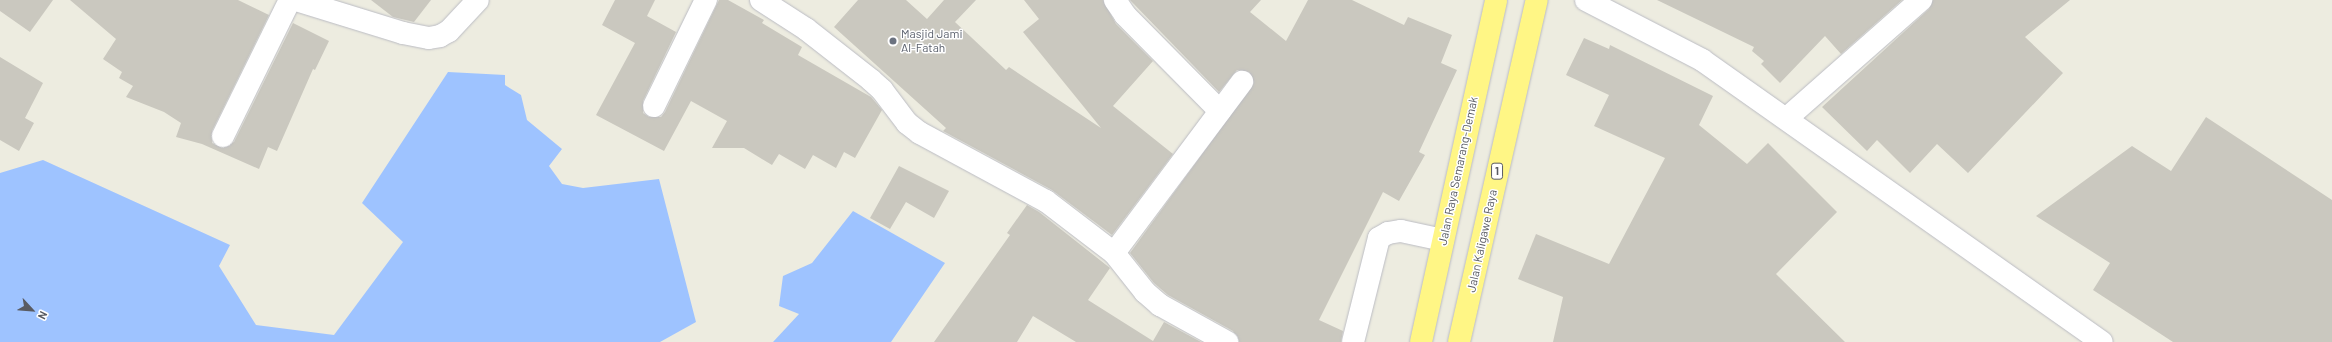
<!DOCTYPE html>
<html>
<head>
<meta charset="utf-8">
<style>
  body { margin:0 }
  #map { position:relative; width:2332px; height:342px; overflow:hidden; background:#edece0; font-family:Barlow,sans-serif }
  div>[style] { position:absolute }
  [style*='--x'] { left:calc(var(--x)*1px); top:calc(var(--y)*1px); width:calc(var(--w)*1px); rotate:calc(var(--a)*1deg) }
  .water>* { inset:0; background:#9ec3ff }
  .building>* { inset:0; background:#cac8bf }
  .roads { filter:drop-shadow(0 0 1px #bbbcc3) drop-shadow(0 0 1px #bbbcc3) }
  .minor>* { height:22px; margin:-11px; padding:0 11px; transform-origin:11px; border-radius:11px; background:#fff }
  .highway>* { height:22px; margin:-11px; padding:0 11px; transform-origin:11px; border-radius:11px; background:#fff685 }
  .dots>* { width:11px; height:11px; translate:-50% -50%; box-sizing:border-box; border:2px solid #fff; border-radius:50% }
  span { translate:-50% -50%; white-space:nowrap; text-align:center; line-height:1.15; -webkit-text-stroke:3px #fff; paint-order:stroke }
  .shield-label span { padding:1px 3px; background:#fff; border:1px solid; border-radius:3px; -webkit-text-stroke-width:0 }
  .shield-label { font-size:11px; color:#595b62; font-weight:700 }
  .worship-label { font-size:12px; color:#5b616d }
  .left { translate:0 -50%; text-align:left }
  .street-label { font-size:12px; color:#595b62 }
  .north { position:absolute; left:12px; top:290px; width:40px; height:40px; -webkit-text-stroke:3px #fff; paint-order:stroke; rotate:116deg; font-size:11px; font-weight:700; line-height:16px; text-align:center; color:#595b62 }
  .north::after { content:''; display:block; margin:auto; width:14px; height:18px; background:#595b62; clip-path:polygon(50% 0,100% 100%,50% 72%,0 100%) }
</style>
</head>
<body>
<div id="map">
  <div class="water">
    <i style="clip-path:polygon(448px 72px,505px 75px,505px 85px,521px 95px,527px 120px,562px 149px,549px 166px,562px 184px,583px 188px,659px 179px,696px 322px,660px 342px,0 342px,0 173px,43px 160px,230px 245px,219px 266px,256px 325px,334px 335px,403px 242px,362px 203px)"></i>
    <i style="clip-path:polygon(853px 211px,945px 263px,891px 342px,773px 342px,799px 314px,779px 306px,783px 276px,812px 263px)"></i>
  </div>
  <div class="building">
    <i style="clip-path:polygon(0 0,53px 0,30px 32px,0 11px)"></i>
    <i style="clip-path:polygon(70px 0,238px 0,269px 15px,212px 131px,212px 143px,223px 148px,234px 142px,293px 23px,329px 41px,315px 70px,313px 69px,277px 151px,268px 147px,259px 169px,202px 144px,176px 137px,181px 123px,164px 112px,126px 97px,133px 86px,119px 78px,122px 72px,103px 59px,116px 39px)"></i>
    <i style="clip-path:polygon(371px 0,431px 0,414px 22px,393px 17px)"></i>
    <i style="clip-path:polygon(615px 0,655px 0,647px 16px,676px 32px,643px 101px,643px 113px,649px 117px,661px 117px,665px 112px,719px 0,728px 0,764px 20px,762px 23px,802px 47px,798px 55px,871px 97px,882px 110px,855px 158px,844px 152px,836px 168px,813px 155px,805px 169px,779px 154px,772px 165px,744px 148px,712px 148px,727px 121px,691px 101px,664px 151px,596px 115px,635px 43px,602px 25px)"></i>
    <i style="clip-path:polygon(858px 0,906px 0,927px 19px,944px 0,976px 0,955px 22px,1006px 70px,1009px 67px,1101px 128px,1023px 32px,1039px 19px,1024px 0,1103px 0,1116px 24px,1153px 61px,1113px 106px,1173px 154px,1112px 235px,1052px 190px,943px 131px,946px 128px,834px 27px)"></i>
    <i style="clip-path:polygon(1130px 0,1261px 0,1250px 12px,1286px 41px,1308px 0,1352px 0,1404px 25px,1408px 17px,1452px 35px,1441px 63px,1457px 70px,1419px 152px,1425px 155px,1399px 201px,1383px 192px,1319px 320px,1343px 331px,1341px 342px,1239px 342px,1233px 331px,1168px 295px,1154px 283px,1130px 253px,1254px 83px,1249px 72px,1237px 70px,1219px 92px)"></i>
    <i style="clip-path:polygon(1657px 0,1902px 0,1841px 54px,1825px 36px,1780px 83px,1761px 64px,1764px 61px,1752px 51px,1754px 47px)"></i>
    <i style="clip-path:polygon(1933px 0,2070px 0,2025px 37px,2063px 73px,1968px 173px,1937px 144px,1910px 173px,1877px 140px,1867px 151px,1822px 107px,1929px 9px)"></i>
    <i style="clip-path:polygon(1584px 38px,1609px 49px,1610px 45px,1713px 96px,1699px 125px,1747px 164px,1768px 143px,1837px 212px,1776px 274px,1845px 342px,1553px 342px,1563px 297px,1518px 279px,1536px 234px,1609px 264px,1665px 158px,1594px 126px,1609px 95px,1566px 75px)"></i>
    <i style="clip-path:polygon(0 57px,43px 83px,25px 118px,34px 123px,19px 151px,0 140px)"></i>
    <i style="clip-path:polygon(2206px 117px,2332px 200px,2332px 342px,2173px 342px,2093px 290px,2110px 263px,2036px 216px,2132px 146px,2171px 171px)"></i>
    <i style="clip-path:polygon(899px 166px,949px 191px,934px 218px,906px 202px,890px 229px,870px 218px)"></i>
    <i style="clip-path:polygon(1027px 205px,1039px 212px,1110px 268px,1088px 300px,1153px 341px,1164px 322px,1201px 342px,1076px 342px,1033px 316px,1017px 342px,934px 342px,1010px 235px,1007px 233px)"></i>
  </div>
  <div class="roads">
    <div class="minor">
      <i style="--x:296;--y:0;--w:112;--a:17.1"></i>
      <i style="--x:403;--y:33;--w:26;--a:11"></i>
      <i style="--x:429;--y:38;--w:11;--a:-10"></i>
      <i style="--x:440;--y:36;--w:10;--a:-29"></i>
      <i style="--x:449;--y:31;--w:42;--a:-46.9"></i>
      <i style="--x:761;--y:0;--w:54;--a:32.8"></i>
      <i style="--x:806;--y:29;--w:83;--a:38.1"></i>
      <i style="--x:871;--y:80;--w:15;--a:42"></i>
      <i style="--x:882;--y:90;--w:41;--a:52.9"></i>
      <i style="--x:907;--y:123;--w:16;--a:38"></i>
      <i style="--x:920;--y:133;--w:143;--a:28.4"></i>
      <i style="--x:1046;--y:201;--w:86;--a:37.4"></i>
      <i style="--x:1114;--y:253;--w:50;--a:51.5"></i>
      <i style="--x:1145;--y:292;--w:20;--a:41"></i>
      <i style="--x:1160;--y:305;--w:77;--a:28.9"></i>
      <i style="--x:1115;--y:0;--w:18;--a:56"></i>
      <i style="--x:1125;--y:15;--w:135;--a:45.3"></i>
      <i style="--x:1586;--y:0;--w:131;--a:27.3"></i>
      <i style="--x:1702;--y:60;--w:489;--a:35.2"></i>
      <i style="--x:654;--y:106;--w:118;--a:-63.9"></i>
      <i style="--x:1787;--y:118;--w:179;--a:-41.4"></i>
      <i style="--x:223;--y:136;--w:152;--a:-63.8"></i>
      <i style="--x:1114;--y:253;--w:214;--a:-53.2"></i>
      <i style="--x:1353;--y:342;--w:107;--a:-76"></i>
      <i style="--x:1379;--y:238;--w:10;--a:-29"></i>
      <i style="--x:1388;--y:233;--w:13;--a:-9"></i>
      <i style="--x:1401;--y:231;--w:43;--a:12.1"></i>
    </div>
    <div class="highway">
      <i style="--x:1421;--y:342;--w:350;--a:-77.6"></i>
      <i style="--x:1459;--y:342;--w:351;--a:-77.2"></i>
    </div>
  </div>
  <div class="dots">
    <i style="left:893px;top:41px;background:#6b7280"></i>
  </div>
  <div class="shield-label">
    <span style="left:1497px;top:171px">1</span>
  </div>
  <div class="worship-label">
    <span class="left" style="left:901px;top:41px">Masjid Jami<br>Al-Fatah</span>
  </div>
  <div class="street-label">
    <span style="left:1458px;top:171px;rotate:-78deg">Jalan Raya Semarang-Demak</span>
    <span style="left:1482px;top:241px;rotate:-78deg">Jalan Kaligawe Raya</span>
  </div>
  <div class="north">N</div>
</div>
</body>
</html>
